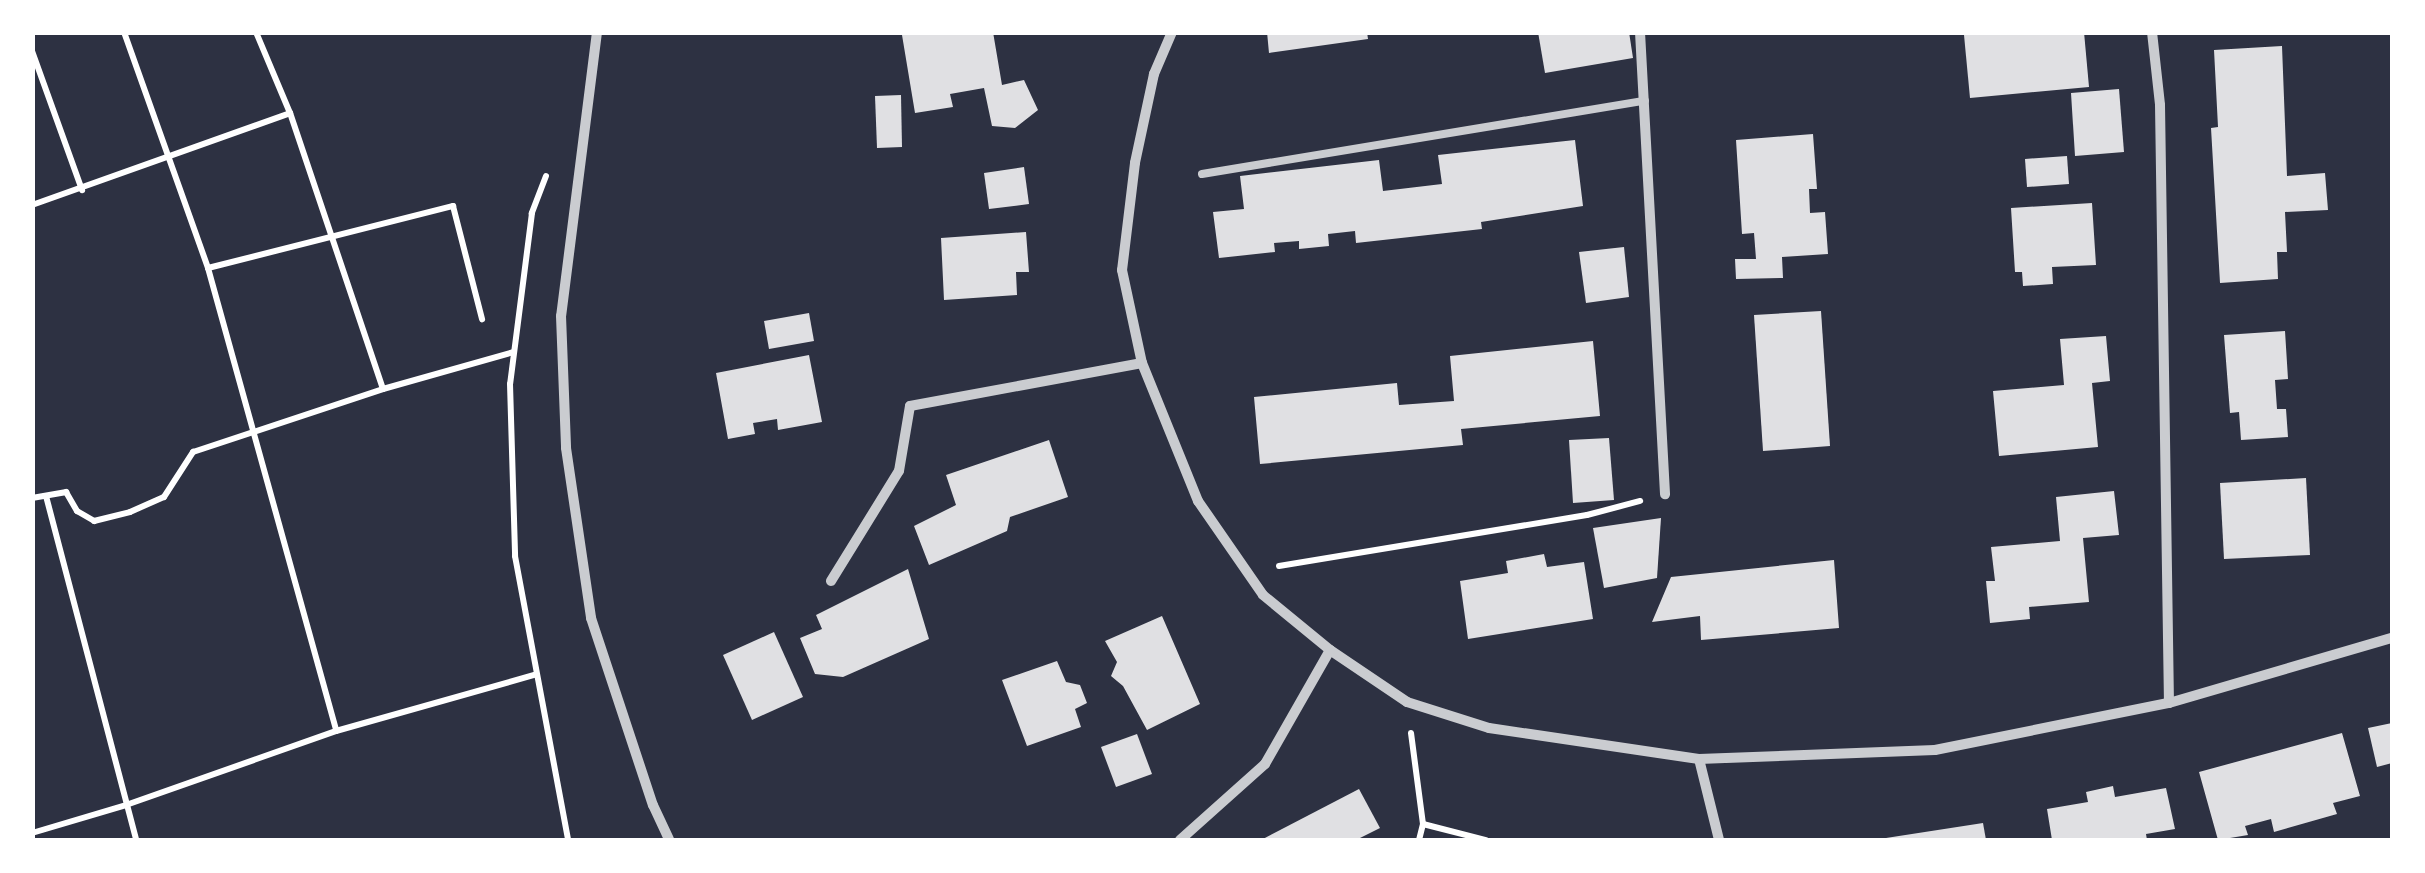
<!DOCTYPE html>
<html>
<head>
<meta charset="utf-8">
<style>
  body { margin:0 }
  #map { position:relative; width:2425px; height:873px; overflow:hidden; background:#2d3142; font-family:Helvetica,sans-serif }
  div>[style] { position:absolute }
  [style*='--x'] { left:calc(var(--x)*1px); top:calc(var(--y)*1px); width:calc(var(--w)*1px); rotate:calc(var(--a)*1deg) }
  .building>* { inset:0; background:#e0e0e3 }
  .path>* { height:6px; margin:-3px; padding:0 3px; transform-origin:3px; border-radius:3px; background:#fff }
  .service>* { height:8px; margin:-4px; padding:0 4px; transform-origin:4px; border-radius:4px; background:#caccd0 }
  .minor>* { height:10px; margin:-5px; padding:0 5px; transform-origin:5px; border-radius:5px; background:#caccd0 }
  span { translate:-50% -50%; white-space:nowrap; text-align:center; line-height:1.15; -webkit-text-stroke:10px #fff; paint-order:stroke }
  .frame { position:absolute; inset:0; border:35px solid #fff; pointer-events:none }
</style>
</head>
<body>
<div id="map">
  <div class="building">
    <i style="clip-path:polygon(919px 32px,993px 32px,1002px 85px,1024px 80px,1038px 110px,1015px 128px,992px 126px,984px 88px,950px 94px,953px 107px,915px 113px,902px 35px)"></i>
    <i style="clip-path:polygon(1267px 32px,1367px 32px,1368px 39px,1269px 53px)"></i>
    <i style="clip-path:polygon(1538px 32px,1629px 32px,1633px 58px,1545px 73px)"></i>
    <i style="clip-path:polygon(2084px 32px,2089px 87px,1970px 98px,1964px 35px)"></i>
    <i style="clip-path:polygon(2282px 46px,2287px 176px,2325px 173px,2328px 210px,2285px 212px,2287px 252px,2277px 252px,2278px 279px,2220px 283px,2211px 128px,2218px 127px,2214px 50px)"></i>
    <i style="clip-path:polygon(2119px 89px,2124px 152px,2075px 156px,2071px 93px)"></i>
    <i style="clip-path:polygon(901px 95px,902px 147px,877px 148px,875px 96px)"></i>
    <i style="clip-path:polygon(1813px 134px,1817px 189px,1809px 189px,1810px 213px,1825px 212px,1828px 254px,1782px 257px,1783px 278px,1736px 279px,1735px 259px,1756px 259px,1754px 233px,1742px 234px,1736px 140px)"></i>
    <i style="clip-path:polygon(1575px 140px,1583px 206px,1481px 222px,1482px 229px,1356px 243px,1355px 231px,1328px 234px,1329px 246px,1299px 249px,1299px 241px,1274px 243px,1275px 252px,1219px 258px,1213px 212px,1244px 209px,1240px 176px,1379px 160px,1383px 191px,1442px 184px,1438px 155px)"></i>
    <i style="clip-path:polygon(2067px 156px,2069px 184px,2027px 187px,2025px 159px)"></i>
    <i style="clip-path:polygon(1024px 167px,1029px 204px,989px 209px,984px 173px)"></i>
    <i style="clip-path:polygon(2092px 203px,2096px 265px,2052px 267px,2053px 284px,2023px 286px,2022px 272px,2015px 272px,2011px 208px)"></i>
    <i style="clip-path:polygon(1026px 232px,1029px 272px,1016px 272px,1017px 295px,944px 300px,941px 238px)"></i>
    <i style="clip-path:polygon(1624px 247px,1629px 297px,1586px 303px,1579px 252px)"></i>
    <i style="clip-path:polygon(1821px 311px,1830px 446px,1763px 451px,1754px 315px)"></i>
    <i style="clip-path:polygon(809px 313px,814px 341px,769px 349px,764px 321px)"></i>
    <i style="clip-path:polygon(2285px 331px,2288px 379px,2275px 380px,2277px 409px,2286px 409px,2288px 437px,2241px 440px,2239px 412px,2230px 413px,2224px 335px)"></i>
    <i style="clip-path:polygon(2106px 336px,2110px 381px,2092px 383px,2098px 447px,1999px 456px,1993px 391px,2064px 385px,2060px 339px)"></i>
    <i style="clip-path:polygon(1593px 341px,1600px 416px,1461px 429px,1463px 445px,1260px 464px,1254px 397px,1397px 383px,1399px 405px,1454px 401px,1450px 356px)"></i>
    <i style="clip-path:polygon(809px 355px,822px 422px,778px 430px,777px 419px,753px 423px,755px 434px,728px 439px,716px 373px)"></i>
    <i style="clip-path:polygon(1609px 438px,1614px 500px,1573px 503px,1569px 440px)"></i>
    <i style="clip-path:polygon(1049px 440px,1068px 497px,1010px 517px,1007px 531px,929px 565px,914px 526px,956px 505px,946px 475px)"></i>
    <i style="clip-path:polygon(2306px 478px,2310px 555px,2224px 559px,2220px 483px)"></i>
    <i style="clip-path:polygon(2114px 491px,2119px 535px,2083px 538px,2089px 602px,2029px 607px,2030px 619px,1990px 623px,1986px 581px,1995px 581px,1991px 547px,2060px 541px,2056px 497px)"></i>
    <i style="clip-path:polygon(1661px 518px,1657px 578px,1604px 588px,1593px 528px)"></i>
    <i style="clip-path:polygon(1544px 554px,1547px 567px,1584px 562px,1593px 619px,1468px 639px,1460px 581px,1508px 573px,1506px 561px)"></i>
    <i style="clip-path:polygon(1834px 560px,1839px 628px,1701px 640px,1700px 616px,1652px 622px,1671px 577px)"></i>
    <i style="clip-path:polygon(908px 569px,929px 639px,843px 677px,815px 674px,800px 638px,822px 629px,816px 615px)"></i>
    <i style="clip-path:polygon(1162px 616px,1200px 704px,1147px 730px,1123px 686px,1111px 676px,1117px 662px,1105px 641px)"></i>
    <i style="clip-path:polygon(774px 632px,803px 697px,752px 720px,723px 655px)"></i>
    <i style="clip-path:polygon(1057px 661px,1066px 682px,1080px 685px,1087px 703px,1075px 709px,1081px 727px,1027px 746px,1002px 680px)"></i>
    <i style="clip-path:polygon(2392px 723px,2392px 763px,2377px 767px,2368px 728px)"></i>
    <i style="clip-path:polygon(2342px 733px,2360px 796px,2333px 803px,2337px 814px,2274px 832px,2271px 819px,2245px 826px,2248px 835px,2218px 840px,2199px 772px)"></i>
    <i style="clip-path:polygon(1137px 734px,1152px 774px,1116px 787px,1101px 747px)"></i>
    <i style="clip-path:polygon(2113px 786px,2115px 797px,2166px 788px,2175px 829px,2146px 834px,2147px 840px,2052px 840px,2047px 809px,2088px 802px,2086px 792px)"></i>
    <i style="clip-path:polygon(1359px 789px,1380px 828px,1356px 840px,1261px 840px)"></i>
    <i style="clip-path:polygon(1983px 823px,1986px 840px,1886px 840px,1886px 838px)"></i>
  </div>
  <div class="path">
    <i style="--x:124;--y:32;--w:251;--a:70.4"></i>
    <i style="--x:208;--y:268;--w:480;--a:74.5"></i>
    <i style="--x:32;--y:51;--w:148;--a:70.2"></i>
    <i style="--x:546;--y:176;--w:40;--a:111"></i>
    <i style="--x:532;--y:213;--w:172;--a:97.3"></i>
    <i style="--x:510;--y:384;--w:172;--a:88.3"></i>
    <i style="--x:515;--y:556;--w:289;--a:79.4"></i>
    <i style="--x:32;--y:205;--w:274;--a:-19.6"></i>
    <i style="--x:290;--y:113;--w:88;--a:-112.8"></i>
    <i style="--x:208;--y:268;--w:253;--a:-14.2"></i>
    <i style="--x:453;--y:206;--w:117;--a:75.6"></i>
    <i style="--x:383;--y:389;--w:136;--a:-15.8"></i>
    <i style="--x:46;--y:496;--w:356;--a:75.3"></i>
    <i style="--x:32;--y:498;--w:35;--a:-10"></i>
    <i style="--x:66;--y:492;--w:22;--a:60"></i>
    <i style="--x:77;--y:511;--w:20;--a:30"></i>
    <i style="--x:94;--y:521;--w:37;--a:-14"></i>
    <i style="--x:130;--y:512;--w:37;--a:-24"></i>
    <i style="--x:164;--y:497;--w:54;--a:-57.2"></i>
    <i style="--x:193;--y:452;--w:200;--a:-18.3"></i>
    <i style="--x:383;--y:389;--w:291;--a:-108.6"></i>
    <i style="--x:1279;--y:566;--w:312;--a:-9.4"></i>
    <i style="--x:1587;--y:515;--w:55;--a:-14.8"></i>
    <i style="--x:1411;--y:733;--w:92;--a:82.5"></i>
    <i style="--x:1423;--y:824;--w:16;--a:104"></i>
    <i style="--x:1423;--y:824;--w:65;--a:14.3"></i>
    <i style="--x:32;--y:833;--w:98;--a:-16.6"></i>
    <i style="--x:126;--y:805;--w:223;--a:-19.4"></i>
    <i style="--x:336;--y:731;--w:206;--a:-15.8"></i>
  </div>
  <div class="service">
    <i style="--x:1202;--y:174;--w:449;--a:-9.4"></i>
  </div>
  <div class="minor">
    <i style="--x:597;--y:32;--w:286;--a:97.2"></i>
    <i style="--x:561;--y:316;--w:132;--a:87.8"></i>
    <i style="--x:566;--y:448;--w:172;--a:81.6"></i>
    <i style="--x:591;--y:618;--w:197;--a:71.7"></i>
    <i style="--x:653;--y:805;--w:38;--a:65"></i>
    <i style="--x:1172;--y:32;--w:46;--a:113.2"></i>
    <i style="--x:1154;--y:74;--w:91;--a:102.1"></i>
    <i style="--x:1135;--y:163;--w:108;--a:96.9"></i>
    <i style="--x:1122;--y:270;--w:95;--a:77.9"></i>
    <i style="--x:1142;--y:363;--w:149;--a:67.9"></i>
    <i style="--x:1198;--y:501;--w:114;--a:55.3"></i>
    <i style="--x:1263;--y:595;--w:87;--a:39.4"></i>
    <i style="--x:1330;--y:650;--w:93;--a:34"></i>
    <i style="--x:1407;--y:702;--w:86;--a:17.6"></i>
    <i style="--x:1489;--y:728;--w:212;--a:8.4"></i>
    <i style="--x:1699;--y:759;--w:236;--a:-2.2"></i>
    <i style="--x:1935;--y:750;--w:239;--a:-11.4"></i>
    <i style="--x:2169;--y:703;--w:232;--a:-16.3"></i>
    <i style="--x:1640;--y:32;--w:463;--a:86.9"></i>
    <i style="--x:2152;--y:32;--w:73;--a:83.7"></i>
    <i style="--x:2160;--y:105;--w:598;--a:89.14"></i>
    <i style="--x:831;--y:581;--w:129;--a:-58.3"></i>
    <i style="--x:899;--y:471;--w:66;--a:-80.4"></i>
    <i style="--x:910;--y:406;--w:236;--a:-10.5"></i>
    <i style="--x:1699;--y:759;--w:83;--a:76.1"></i>
    <i style="--x:1180;--y:840;--w:114;--a:-41.8"></i>
    <i style="--x:1265;--y:764;--w:131;--a:-60.3"></i>
  </div>
  <div class="frame"></div>
</div>
</body>
</html>
